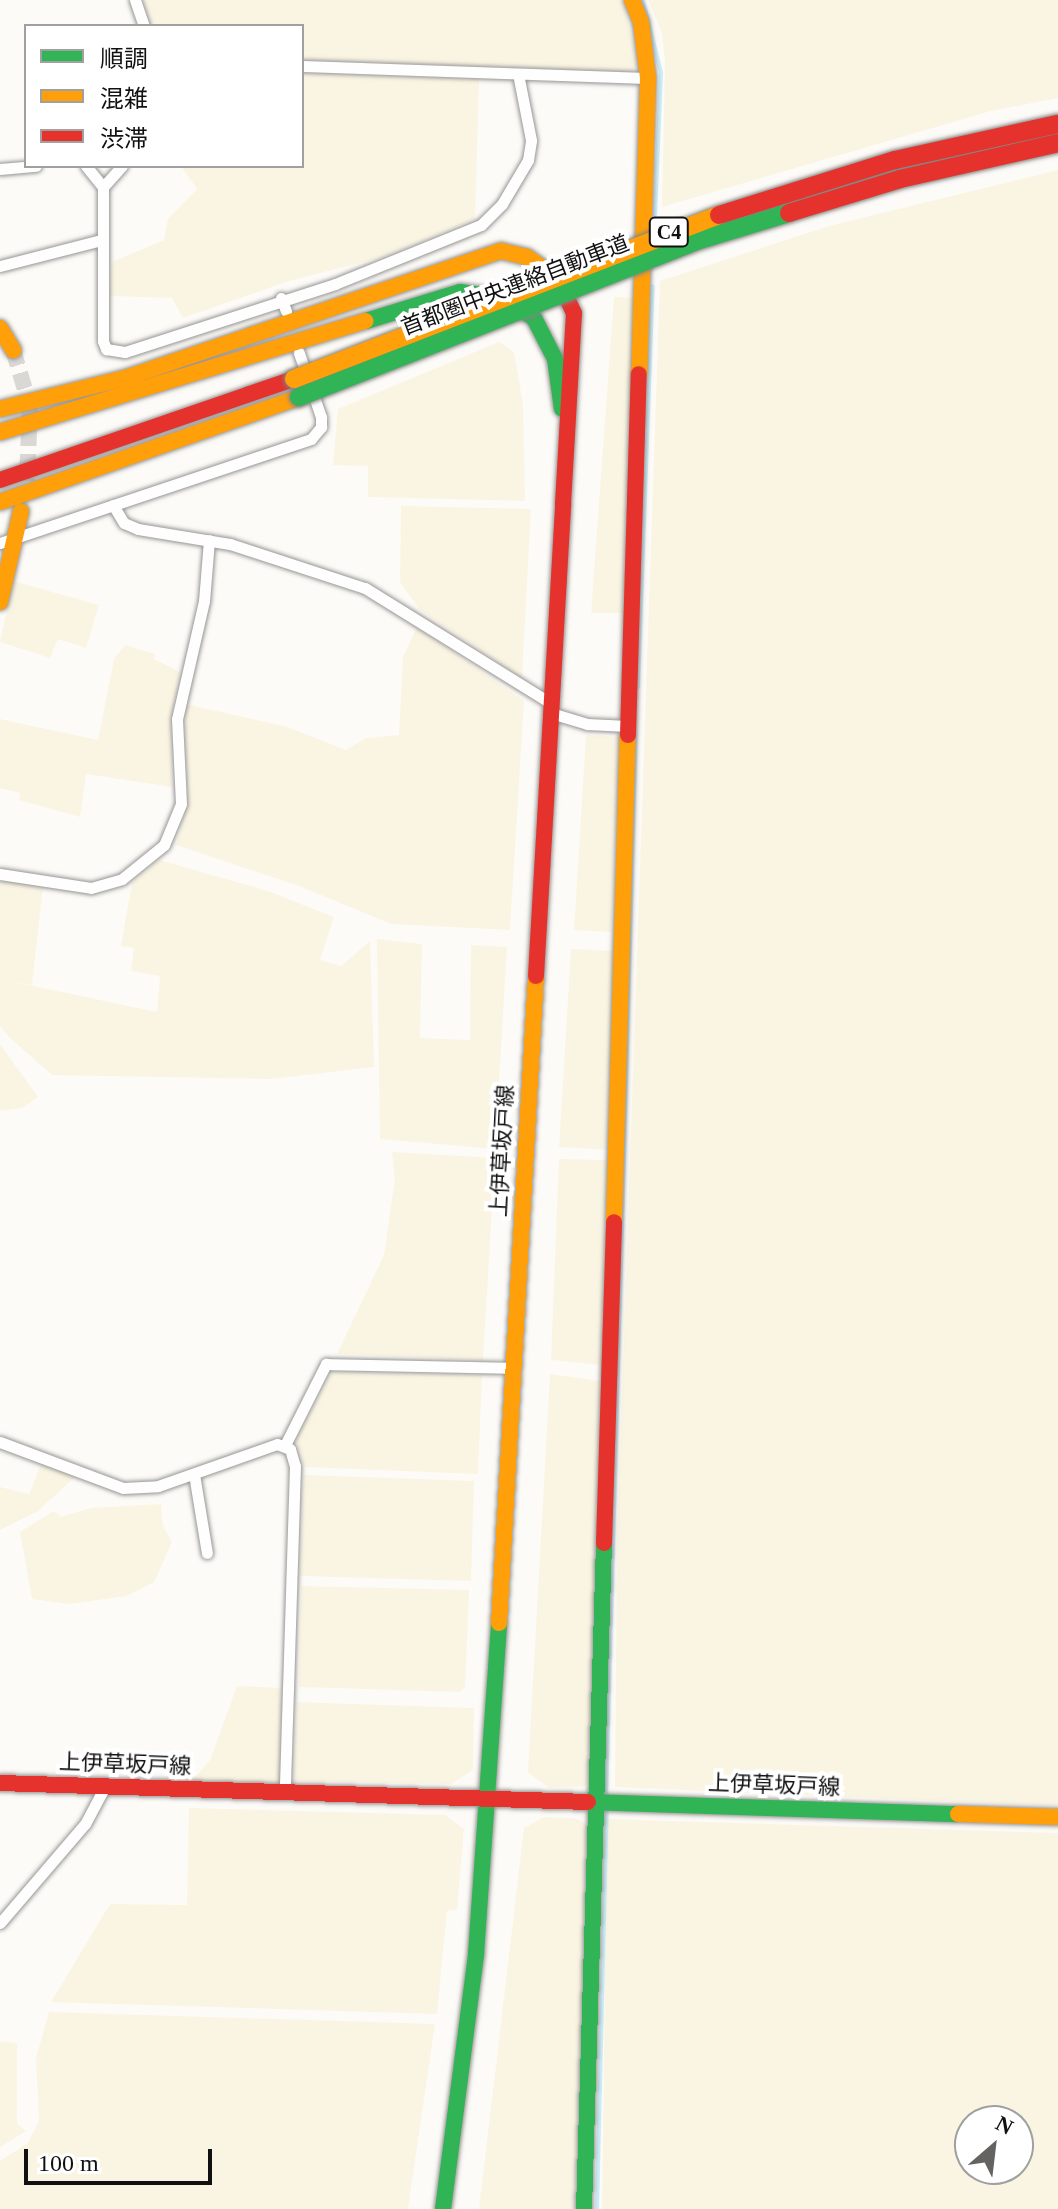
<!DOCTYPE html>
<html>
<head>
<meta charset="utf-8">
<style>
  body { margin:0 }
  #map { position:relative; width:1058px; height:2209px; overflow:hidden; background:#fdfbf7; font-family:"Times New Roman","Noto Sans JP",serif }
  div>[style] { position:absolute }
  [style*='--x'] { left:calc(var(--x)*1px); top:calc(var(--y)*1px); width:calc(var(--w)*1px); rotate:calc(var(--a)*1deg) }
  .farmland>* { inset:0; background:#faf5e3 }
  .stream>* { height:4px; margin:-2px; padding:0 2px; transform-origin:2px; border-radius:2px; background:#cbeefa }
  .secondary-tunnel>* { height:16px; margin-top:-8px; transform-origin:0; background:repeating-linear-gradient(90deg,#dad8d4 0 16px,transparent 0 24px) }
  .roads { filter:drop-shadow(0 0 2px #979695) drop-shadow(0 0 2px #979695) }
  .street>* { height:11px; margin:-5.5px; padding:0 5.5px; transform-origin:5.5px; border-radius:5.5px; background:#fffefe }
  .fast>* { height:16px; margin:-8px; padding:0 8px; transform-origin:8px; border-radius:8px; background:#30b455 }
  .slow>* { height:16px; margin:-8px; padding:0 8px; transform-origin:8px; border-radius:8px; background:#ff9f0a }
  .jam>* { height:16px; margin:-8px; padding:0 8px; transform-origin:8px; border-radius:8px; background:#e5322d }
  .bridges { filter:drop-shadow(0 0 2px #858482) drop-shadow(0 0 2px #858482) }
  .fast-bridge>* { height:18px; margin:-9px; padding:0 9px; transform-origin:9px; border-radius:9px; background:#30b455 }
  .slow-bridge>* { height:18px; margin:-9px; padding:0 9px; transform-origin:9px; border-radius:9px; background:#ff9f0a }
  .jam-bridge>* { height:18px; margin:-9px; padding:0 9px; transform-origin:9px; border-radius:9px; background:#e5322d }
  span { translate:-50% -50%; white-space:nowrap; text-align:center; line-height:1.15; -webkit-text-stroke:8px #fff; paint-order:stroke }
  .shield-label span { padding:2px 6px; background:#fff; border:2px solid; border-radius:6px; -webkit-text-stroke-width:0 }
  .shield-label { font-size:20px; color:#111; font-weight:700 }
  .street-label { font-size:22px; color:#111 }
  .legend { position:absolute; left:24px; top:24px; width:280px; height:144px; box-sizing:border-box; background:#fff; border:2px solid #a0a0a0; margin:0; padding:10px 14px; list-style:none; font-size:24px; color:#111 }
  .legend li { display:flex; align-items:center; gap:16px; height:40px }
  .legend b { width:40px; border:2px solid #a0a0a0 }
  .north { position:absolute; left:954px; top:2105px; width:80px; height:80px; box-sizing:border-box; background:#fff; border:2px solid #a0a0a0; border-radius:50%; rotate:28deg; font-size:22px; font-weight:700; line-height:32px; text-align:center; color:#111 }
  .north::after { content:''; display:block; margin:auto; width:28px; height:36px; background:#646362; clip-path:polygon(50% 0,100% 100%,50% 72%,0 100%) }
  .scale { position:absolute; left:24px; top:2149px; width:188px; height:36px; box-sizing:border-box; border:4px solid #111; border-top:0; padding-left:10px; font-size:24px; line-height:28px; white-space:nowrap; color:#111; -webkit-text-stroke:6px #fff; paint-order:stroke }
</style>
</head>
<body>
<div id="map">
  <div class="farmland">
    <i style="clip-path:polygon(143px 0,623px 0,638px 64px,632px 72px,302px 60px,302px 26px,152px 26px)"></i>
    <i style="clip-path:polygon(648px 0,1058px 0,1058px 98px,991px 111px,662px 207px,665px 62px,662px 33px)"></i>
    <i style="clip-path:polygon(302px 73px,479px 79px,475px 219px,383px 257px,289px 281px,183px 318px,172px 298px,109px 296px,112px 262px,164px 240px,168px 219px,197px 189px,181px 166px,302px 166px)"></i>
    <i style="clip-path:polygon(1058px 170px,1058px 1806px,615px 1787px,617px 1543px,660px 281px,829px 226px)"></i>
    <i style="clip-path:polygon(614px 297px,635px 298px,625px 613px,591px 613px)"></i>
    <i style="clip-path:polygon(499px 342px,514px 352px,523px 405px,525px 501px,368px 497px,368px 466px,333px 465px,338px 409px)"></i>
    <i style="clip-path:polygon(401px 506px,531px 509px,522px 678px,420px 610px,400px 582px)"></i>
    <i style="clip-path:polygon(13px 581px,99px 605px,86px 648px,58px 639px,50px 658px,0 642px)"></i>
    <i style="clip-path:polygon(417px 627px,524px 701px,510px 930px,391px 924px,299px 886px,176px 845px,188px 801px,185px 704px,288px 727px,346px 750px,366px 738px,399px 735px,403px 657px)"></i>
    <i style="clip-path:polygon(125px 645px,155px 654px,154px 659px,180px 672px,171px 719px,172px 787px,86px 774px,80px 817px,19px 800px,20px 793px,0 788px,0 719px,98px 740px,114px 659px)"></i>
    <i style="clip-path:polygon(586px 735px,620px 737px,611px 932px,574px 930px)"></i>
    <i style="clip-path:polygon(159px 860px,268px 891px,334px 917px,320px 960px,341px 966px,370px 941px,374px 1067px,272px 1079px,52px 1075px,10px 1038px,0 1026px,0 879px,43px 886px,32px 985px,5px 980px,157px 1012px,160px 976px,131px 971px,134px 948px,121px 946px,132px 883px)"></i>
    <i style="clip-path:polygon(377px 939px,422px 944px,420px 1038px,470px 1040px,471px 945px,507px 947px,495px 1149px,380px 1139px)"></i>
    <i style="clip-path:polygon(571px 949px,614px 951px,608px 1150px,559px 1147px)"></i>
    <i style="clip-path:polygon(0 1044px,38px 1097px,22px 1108px,0 1111px)"></i>
    <i style="clip-path:polygon(392px 1152px,495px 1158px,483px 1360px,337px 1354px,384px 1255px,395px 1178px)"></i>
    <i style="clip-path:polygon(559px 1159px,609px 1160px,602px 1365px,551px 1360px)"></i>
    <i style="clip-path:polygon(332px 1372px,482px 1375px,478px 1474px,305px 1467px,296px 1440px)"></i>
    <i style="clip-path:polygon(550px 1374px,601px 1381px,587px 1786px,549px 1788px,528px 1772px)"></i>
    <i style="clip-path:polygon(42px 1462px,75px 1477px,38px 1511px,0 1530px,0 1487px,29px 1494px)"></i>
    <i style="clip-path:polygon(304px 1475px,474px 1481px,471px 1581px,300px 1576px)"></i>
    <i style="clip-path:polygon(161px 1504px,163px 1526px,172px 1542px,154px 1582px,127px 1596px,69px 1604px,32px 1599px,20px 1532px,54px 1511px,61px 1517px,91px 1508px)"></i>
    <i style="clip-path:polygon(301px 1586px,469px 1590px,465px 1687px,460px 1692px,299px 1687px)"></i>
    <i style="clip-path:polygon(237px 1686px,282px 1688px,281px 1782px,190px 1783px,210px 1760px)"></i>
    <i style="clip-path:polygon(297px 1702px,474px 1708px,473px 1770px,451px 1784px,294px 1781px)"></i>
    <i style="clip-path:polygon(189px 1808px,445px 1815px,464px 1829px,457px 1910px,447px 1911px,437px 2014px,51px 2002px,110px 1904px,187px 1905px)"></i>
    <i style="clip-path:polygon(544px 1817px,578px 1819px,587px 1825px,574px 2209px,479px 2209px,524px 1828px)"></i>
    <i style="clip-path:polygon(evenodd,607px 1819px,1058px 1833px,1058px 2209px,602px 2209px,607px 1819px,970px 2121px,1018px 2121px,1018px 2169px,970px 2169px,970px 2121px)"></i>
    <i style="clip-path:polygon(49px 2012px,435px 2024px,408px 2209px,0 2209px,0 2161px,28px 2143px,39px 2121px,36px 2058px)"></i>
    <i style="clip-path:polygon(0 2041px,17px 2043px,17px 2123px,26px 2131px,0 2147px)"></i>
  </div>
  <div class="stream">
    <i style="--x:643;--y:0;--w:75;--a:76.1"></i>
    <i style="--x:661;--y:73;--w:142;--a:92.4"></i>
    <i style="--x:638;--y:687;--w:401;--a:-87.9"></i>
    <i style="--x:606;--y:1798;--w:1066;--a:-88.39"></i>
    <i style="--x:597;--y:2209;--w:402;--a:-88.6"></i>
  </div>
  <div class="secondary-tunnel">
    <i style="--x:13;--y:350;--w:59;--a:73.1"></i>
    <i style="--x:30;--y:406;--w:75;--a:92.3"></i>
  </div>
  <div class="roads">
    <div class="street">
      <i style="--x:135;--y:0;--w:28;--a:71"></i>
      <i style="--x:302;--y:66;--w:346;--a:2"></i>
      <i style="--x:86;--y:166;--w:27;--a:51"></i>
      <i style="--x:103;--y:187;--w:154;--a:90"></i>
      <i style="--x:103;--y:341;--w:9;--a:69"></i>
      <i style="--x:106;--y:349;--w:19;--a:9"></i>
      <i style="--x:125;--y:352;--w:221;--a:-17.9"></i>
      <i style="--x:335;--y:284;--w:157;--a:-22"></i>
      <i style="--x:481;--y:225;--w:30;--a:-45"></i>
      <i style="--x:502;--y:204;--w:51;--a:-59.4"></i>
      <i style="--x:528;--y:160;--w:20;--a:-81"></i>
      <i style="--x:531;--y:140;--w:67;--a:-101.1"></i>
      <i style="--x:0;--y:169;--w:36;--a:-5"></i>
      <i style="--x:103;--y:187;--w:28;--a:-48"></i>
      <i style="--x:0;--y:266;--w:104;--a:-14.4"></i>
      <i style="--x:281;--y:298;--w:14;--a:69"></i>
      <i style="--x:113;--y:505;--w:21;--a:59"></i>
      <i style="--x:124;--y:523;--w:15;--a:23"></i>
      <i style="--x:138;--y:529;--w:93;--a:9.3"></i>
      <i style="--x:230;--y:544;--w:142;--a:18.1"></i>
      <i style="--x:365;--y:588;--w:220;--a:31.8"></i>
      <i style="--x:0;--y:543;--w:328;--a:-18.5"></i>
      <i style="--x:311;--y:439;--w:16;--a:-50"></i>
      <i style="--x:321;--y:427;--w:10;--a:-90"></i>
      <i style="--x:321;--y:417;--w:68;--a:-109"></i>
      <i style="--x:551;--y:713;--w:38;--a:17"></i>
      <i style="--x:587;--y:724;--w:41;--a:2.8"></i>
      <i style="--x:0;--y:874;--w:92;--a:8.7"></i>
      <i style="--x:91;--y:888;--w:32;--a:-16"></i>
      <i style="--x:122;--y:879;--w:54;--a:-39"></i>
      <i style="--x:164;--y:845;--w:44;--a:-67.5"></i>
      <i style="--x:181;--y:804;--w:85;--a:-92.7"></i>
      <i style="--x:177;--y:719;--w:121;--a:-77.1"></i>
      <i style="--x:204;--y:601;--w:61;--a:-85.3"></i>
      <i style="--x:0;--y:1442;--w:131;--a:20.5"></i>
      <i style="--x:123;--y:1488;--w:35;--a:-3"></i>
      <i style="--x:158;--y:1486;--w:126;--a:-19.4"></i>
      <i style="--x:277;--y:1444;--w:14;--a:21"></i>
      <i style="--x:290;--y:1449;--w:18;--a:74"></i>
      <i style="--x:295;--y:1466;--w:327;--a:91.8"></i>
      <i style="--x:285;--y:1445;--w:91;--a:-63.2"></i>
      <i style="--x:326;--y:1364;--w:188;--a:1.2"></i>
      <i style="--x:194;--y:1474;--w:80;--a:80.7"></i>
      <i style="--x:0;--y:1923;--w:130;--a:-49.4"></i>
      <i style="--x:85;--y:1824;--w:40;--a:-62"></i>
    </div>
    <div class="fast">
      <i style="--x:366;--y:321;--w:98;--a:-17.1"></i>
      <i style="--x:460;--y:292;--w:43;--a:7.9"></i>
      <i style="--x:503;--y:298;--w:37;--a:33"></i>
      <i style="--x:534;--y:318;--w:46;--a:62.9"></i>
      <i style="--x:555;--y:359;--w:50;--a:82"></i>
      <i style="--x:588;--y:1802;--w:370;--a:1.9"></i>
      <i style="--x:443;--y:2209;--w:257;--a:-82.6"></i>
      <i style="--x:476;--y:1954;--w:332;--a:-86"></i>
      <i style="--x:584;--y:2209;--w:666;--a:-88.28"></i>
    </div>
    <div class="slow">
      <i style="--x:632;--y:0;--w:24;--a:68"></i>
      <i style="--x:641;--y:22;--w:56;--a:82.9"></i>
      <i style="--x:648;--y:78;--w:296;--a:91.7"></i>
      <i style="--x:0;--y:328;--w:26;--a:59"></i>
      <i style="--x:0;--y:409;--w:129;--a:-13.9"></i>
      <i style="--x:125;--y:378;--w:397;--a:-18.7"></i>
      <i style="--x:501;--y:251;--w:27;--a:13"></i>
      <i style="--x:527;--y:257;--w:21;--a:35"></i>
      <i style="--x:0;--y:432;--w:382;--a:-16.9"></i>
      <i style="--x:0;--y:502;--w:317;--a:-19.3"></i>
      <i style="--x:0;--y:602;--w:93;--a:-77"></i>
      <i style="--x:614;--y:1222;--w:487;--a:-88.4"></i>
      <i style="--x:499;--y:1623;--w:648;--a:-86.73"></i>
      <i style="--x:958;--y:1814;--w:100;--a:1.7"></i>
    </div>
    <div class="jam">
      <i style="--x:544;--y:269;--w:17;--a:36"></i>
      <i style="--x:558;--y:279;--w:38;--a:65"></i>
      <i style="--x:574;--y:313;--w:192;--a:93.3"></i>
      <i style="--x:0;--y:480;--w:311;--a:-19"></i>
      <i style="--x:628;--y:735;--w:361;--a:-88.3"></i>
      <i style="--x:536;--y:976;--w:472;--a:-86.7"></i>
      <i style="--x:604;--y:1543;--w:321;--a:-88.2"></i>
      <i style="--x:0;--y:1783;--w:588;--a:1.85"></i>
    </div>
  </div>
  <div class="bridges">
    <div class="fast-bridge">
      <i style="--x:299;--y:397;--w:431;--a:-21.4"></i>
      <i style="--x:700;--y:240;--w:93;--a:-16.9"></i>
    </div>
    <div class="slow-bridge">
      <i style="--x:294;--y:379;--w:456;--a:-21.1"></i>
    </div>
    <div class="jam-bridge">
      <i style="--x:789;--y:213;--w:116;--a:-17"></i>
      <i style="--x:900;--y:179;--w:162;--a:-12.8"></i>
      <i style="--x:719;--y:215;--w:184;--a:-17.4"></i>
      <i style="--x:895;--y:160;--w:167;--a:-12.5"></i>
    </div>
  </div>
  <div class="shield-label">
    <span style="left:669px;top:232px">C4</span>
  </div>
  <div class="street-label">
    <span style="left:515px;top:285px;rotate:-21deg">首都圏中央連絡自動車道</span>
    <span style="left:502px;top:1151px;rotate:-87deg">上伊草坂戸線</span>
    <span style="left:125px;top:1764px;rotate:2deg">上伊草坂戸線</span>
    <span style="left:774px;top:1785px;rotate:2deg">上伊草坂戸線</span>
  </div>
  <ul class="legend">
  <li><b style="height:10px;background:#30b455"></b>順調</li>
  <li><b style="height:10px;background:#ff9f0a"></b>混雑</li>
  <li><b style="height:10px;background:#e5322d"></b>渋滞</li>
  </ul>
  <div class="north">N</div>
  <div class="scale">100 m</div>
</div>
</body>
</html>
